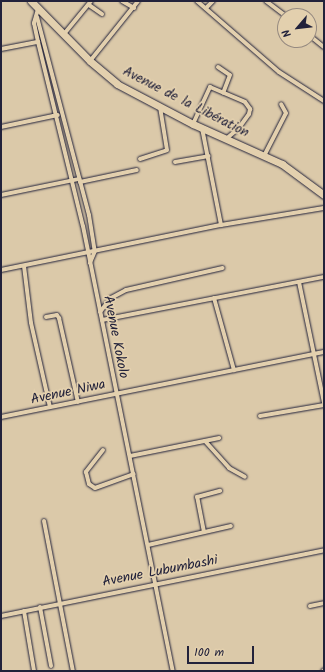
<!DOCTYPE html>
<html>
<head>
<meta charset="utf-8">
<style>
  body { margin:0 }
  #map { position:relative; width:325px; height:672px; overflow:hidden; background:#dbc9a9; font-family:Kalam,sans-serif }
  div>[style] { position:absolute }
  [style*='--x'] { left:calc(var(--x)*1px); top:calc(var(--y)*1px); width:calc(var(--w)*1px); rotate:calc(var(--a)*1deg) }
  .roads { filter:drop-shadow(0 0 1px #22223b) drop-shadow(0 0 1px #22223b) }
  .street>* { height:4px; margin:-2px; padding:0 2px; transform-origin:2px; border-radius:2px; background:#e3d0ae }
  .highway>* { height:7px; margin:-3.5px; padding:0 3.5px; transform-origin:3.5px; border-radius:3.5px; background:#e3d0ae }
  span { translate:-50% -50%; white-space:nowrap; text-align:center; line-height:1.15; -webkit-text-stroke:3.5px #e3d0ae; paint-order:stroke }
  .street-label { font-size:14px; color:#22223b }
  .frame { position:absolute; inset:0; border:2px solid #22223b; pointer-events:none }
  .north { position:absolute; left:277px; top:8px; width:40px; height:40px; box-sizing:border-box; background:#e3d0ae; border:1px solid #968a80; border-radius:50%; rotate:242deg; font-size:11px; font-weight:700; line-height:16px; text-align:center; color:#22223b }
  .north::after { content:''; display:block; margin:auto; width:14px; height:18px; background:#22223b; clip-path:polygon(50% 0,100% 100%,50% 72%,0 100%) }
  .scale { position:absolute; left:187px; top:646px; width:67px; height:18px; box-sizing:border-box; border:2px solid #22223b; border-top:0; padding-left:5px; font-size:12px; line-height:14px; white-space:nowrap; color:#22223b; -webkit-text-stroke:3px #e3d0ae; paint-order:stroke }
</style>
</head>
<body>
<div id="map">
  <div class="roads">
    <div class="street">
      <i style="--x:122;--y:1;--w:14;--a:30"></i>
      <i style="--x:197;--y:1;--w:108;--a:40.9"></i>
      <i style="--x:279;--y:72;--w:54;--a:32.8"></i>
      <i style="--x:266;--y:1;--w:25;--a:37"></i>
      <i style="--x:89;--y:5;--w:16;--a:35"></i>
      <i style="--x:206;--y:8;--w:10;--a:-45"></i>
      <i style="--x:38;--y:9;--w:15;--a:106"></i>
      <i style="--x:34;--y:23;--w:19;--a:78"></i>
      <i style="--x:38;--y:42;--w:189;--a:76.3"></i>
      <i style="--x:83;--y:226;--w:454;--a:78.6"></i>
      <i style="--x:37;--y:17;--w:205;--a:75.3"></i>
      <i style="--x:89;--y:215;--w:36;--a:81"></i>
      <i style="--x:95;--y:251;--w:13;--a:113"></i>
      <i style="--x:64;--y:34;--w:43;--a:-50.7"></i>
      <i style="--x:309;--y:35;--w:19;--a:39"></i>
      <i style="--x:1;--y:49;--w:38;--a:-11"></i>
      <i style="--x:90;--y:61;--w:77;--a:-51.3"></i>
      <i style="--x:218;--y:67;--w:14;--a:34"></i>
      <i style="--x:230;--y:75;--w:19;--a:111"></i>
      <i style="--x:193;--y:124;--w:41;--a:-65.3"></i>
      <i style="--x:210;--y:87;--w:38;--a:23"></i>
      <i style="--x:245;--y:102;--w:9;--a:54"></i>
      <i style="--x:250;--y:109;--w:5;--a:101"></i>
      <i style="--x:249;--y:114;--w:17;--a:126"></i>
      <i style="--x:239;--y:128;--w:17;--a:140"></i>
      <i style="--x:1;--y:127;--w:58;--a:-11.9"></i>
      <i style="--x:202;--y:128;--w:99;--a:78.9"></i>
      <i style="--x:264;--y:156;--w:48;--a:-62.9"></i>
      <i style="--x:286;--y:113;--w:10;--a:-119"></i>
      <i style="--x:140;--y:159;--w:28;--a:-18"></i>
      <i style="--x:167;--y:150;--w:44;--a:-99.2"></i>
      <i style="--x:175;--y:162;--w:34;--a:-10"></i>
      <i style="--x:80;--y:182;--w:58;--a:-11.9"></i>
      <i style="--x:1;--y:195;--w:80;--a:-11.6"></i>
      <i style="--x:24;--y:266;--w:57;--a:83"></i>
      <i style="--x:31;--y:323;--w:86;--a:77.3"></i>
      <i style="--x:1;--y:270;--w:225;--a:-11.6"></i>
      <i style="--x:221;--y:225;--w:104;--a:-9.4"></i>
      <i style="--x:299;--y:282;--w:124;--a:78.3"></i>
      <i style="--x:214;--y:298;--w:75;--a:74.5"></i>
      <i style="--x:100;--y:312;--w:18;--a:-52"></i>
      <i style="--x:111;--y:298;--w:17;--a:-28"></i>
      <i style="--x:126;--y:290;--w:99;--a:-12.8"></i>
      <i style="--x:46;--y:317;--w:11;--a:-10"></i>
      <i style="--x:57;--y:315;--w:4;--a:56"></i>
      <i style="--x:59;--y:318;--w:86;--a:77.3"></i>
      <i style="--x:102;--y:320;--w:226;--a:-11"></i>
      <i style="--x:260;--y:416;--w:65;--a:-9.8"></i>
      <i style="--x:1;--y:417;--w:329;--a:-11.4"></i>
      <i style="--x:205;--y:441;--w:36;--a:48"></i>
      <i style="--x:229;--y:468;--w:18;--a:29"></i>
      <i style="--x:103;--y:450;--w:28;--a:128"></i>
      <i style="--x:86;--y:472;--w:12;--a:76"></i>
      <i style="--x:89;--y:484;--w:7;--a:34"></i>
      <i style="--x:95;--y:488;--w:41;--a:-19.7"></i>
      <i style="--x:130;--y:456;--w:91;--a:-11.4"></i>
      <i style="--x:44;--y:521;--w:153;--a:79.1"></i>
      <i style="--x:204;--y:532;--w:36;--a:-101"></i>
      <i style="--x:197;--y:497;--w:24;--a:-15"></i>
      <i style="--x:148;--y:545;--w:85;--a:-12.9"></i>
      <i style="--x:310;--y:606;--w:14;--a:-12"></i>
      <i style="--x:40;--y:607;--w:60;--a:79.4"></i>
      <i style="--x:24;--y:611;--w:61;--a:80.5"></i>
      <i style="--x:1;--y:616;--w:330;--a:-11.5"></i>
      <i style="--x:323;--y:671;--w:1;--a:-45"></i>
    </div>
    <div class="highway">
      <i style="--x:31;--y:1;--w:84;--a:45.5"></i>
      <i style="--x:90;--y:61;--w:35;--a:40"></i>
      <i style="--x:117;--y:84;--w:86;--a:27.8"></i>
      <i style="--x:193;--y:124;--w:98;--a:24.2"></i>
      <i style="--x:282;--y:164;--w:52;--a:36.4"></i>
    </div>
  </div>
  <div class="street-label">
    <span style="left:186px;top:102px;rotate:27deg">Avenue de la Libération</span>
    <span style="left:116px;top:337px;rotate:79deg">Avenue Kokolo</span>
    <span style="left:68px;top:392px;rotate:-12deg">Avenue Niwa</span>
    <span style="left:160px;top:571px;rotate:-11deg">Avenue Lubumbashi</span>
  </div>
  <div class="frame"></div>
  <div class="north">N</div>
  <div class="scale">100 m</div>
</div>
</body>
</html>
